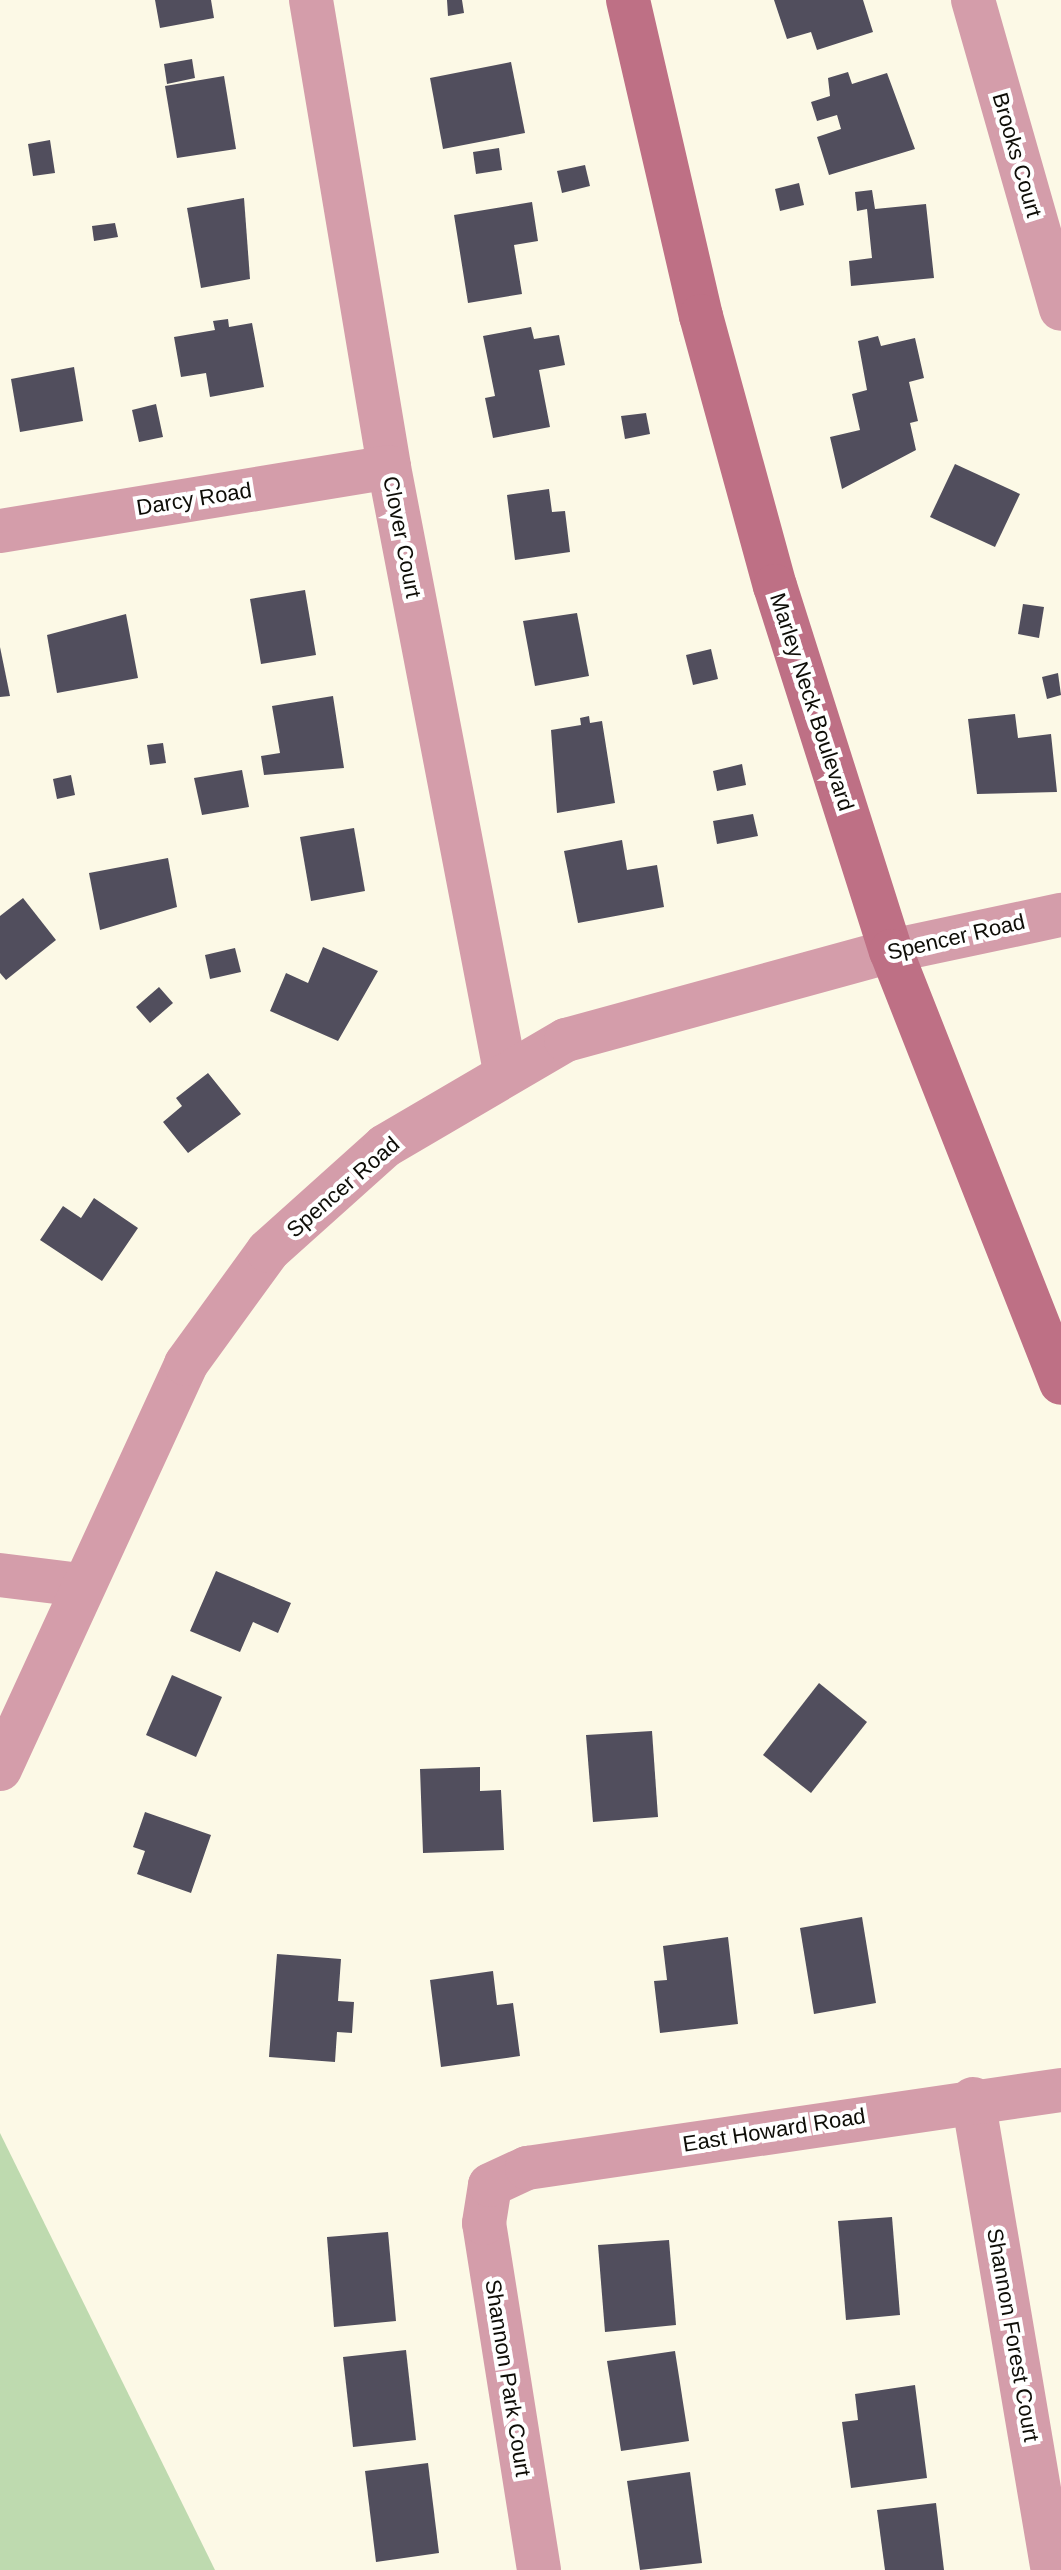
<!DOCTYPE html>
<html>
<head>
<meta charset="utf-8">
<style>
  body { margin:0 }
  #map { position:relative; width:1061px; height:2570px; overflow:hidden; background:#fcf9e6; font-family:Arial,sans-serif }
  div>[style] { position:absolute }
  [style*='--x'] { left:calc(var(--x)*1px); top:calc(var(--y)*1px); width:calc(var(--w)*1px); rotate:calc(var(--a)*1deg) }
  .green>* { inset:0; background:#bedaaf }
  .building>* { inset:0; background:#514e5d }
  .minor>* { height:44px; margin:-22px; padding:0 22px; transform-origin:22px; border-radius:22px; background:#d49daa }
  .secondary>* { height:44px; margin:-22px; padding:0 22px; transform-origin:22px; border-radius:22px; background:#be7085 }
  span { translate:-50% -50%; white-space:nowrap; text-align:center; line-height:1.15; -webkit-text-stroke:8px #fff; paint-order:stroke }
  .street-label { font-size:22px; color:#0e0d07 }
</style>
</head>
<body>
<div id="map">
  <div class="green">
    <i style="clip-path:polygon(0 2133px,215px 2570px,0 2570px)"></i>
  </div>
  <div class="building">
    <i style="clip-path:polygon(155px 0,211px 0,214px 18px,160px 28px)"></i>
    <i style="clip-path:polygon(447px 0,462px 0,464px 13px,448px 16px)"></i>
    <i style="clip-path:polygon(774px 0,863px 0,873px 32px,817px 50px,811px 32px,787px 39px)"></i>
    <i style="clip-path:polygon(192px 59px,195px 78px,167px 84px,164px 64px)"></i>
    <i style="clip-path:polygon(511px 62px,525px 133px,443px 149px,430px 78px)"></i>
    <i style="clip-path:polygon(848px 72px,852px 84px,887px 73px,915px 149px,829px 175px,817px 137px,841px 129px,837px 115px,817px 121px,811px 102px,830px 96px,828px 78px)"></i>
    <i style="clip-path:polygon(224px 76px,236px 149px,177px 158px,165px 86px)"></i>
    <i style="clip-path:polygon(50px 140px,55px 173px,33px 176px,28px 144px)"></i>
    <i style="clip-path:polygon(499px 148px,502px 170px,476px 174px,473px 152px)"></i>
    <i style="clip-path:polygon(585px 165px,590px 186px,562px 193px,557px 171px)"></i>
    <i style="clip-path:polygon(799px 183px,804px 205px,780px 211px,775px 189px)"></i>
    <i style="clip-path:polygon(872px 190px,875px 209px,926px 204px,934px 278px,851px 286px,849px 261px,872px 258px,867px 209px,857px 211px,855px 192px)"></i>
    <i style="clip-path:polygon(244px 198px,250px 279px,201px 288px,187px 208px)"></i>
    <i style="clip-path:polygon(532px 202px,538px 241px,514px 245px,522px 294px,468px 303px,454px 215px)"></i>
    <i style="clip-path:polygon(115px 223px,118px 237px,94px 241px,92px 226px)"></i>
    <i style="clip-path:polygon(228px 319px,229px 327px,252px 323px,264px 387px,210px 397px,206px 373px,181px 377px,174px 337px,215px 330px,213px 321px)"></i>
    <i style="clip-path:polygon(531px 327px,534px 339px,559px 335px,565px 365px,539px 370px,550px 427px,493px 438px,485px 398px,495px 396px,483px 336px)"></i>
    <i style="clip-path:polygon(878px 336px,881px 346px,915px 338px,924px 378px,909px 382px,918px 421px,910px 423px,916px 450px,842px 489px,830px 437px,860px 430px,852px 394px,867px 390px,858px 341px)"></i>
    <i style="clip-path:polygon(74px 367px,83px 421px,20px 432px,11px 379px)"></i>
    <i style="clip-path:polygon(156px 404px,163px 437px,139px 442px,132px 410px)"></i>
    <i style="clip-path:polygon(646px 413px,650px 434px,625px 439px,621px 416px)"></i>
    <i style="clip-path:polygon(955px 464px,1020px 494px,995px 547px,930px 517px)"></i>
    <i style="clip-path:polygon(549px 489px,552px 512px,565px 511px,570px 552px,515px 560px,507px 495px)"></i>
    <i style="clip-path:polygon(305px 590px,316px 655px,261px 664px,250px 599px)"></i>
    <i style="clip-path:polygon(1023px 604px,1044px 607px,1039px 638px,1018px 634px)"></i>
    <i style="clip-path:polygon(577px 613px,589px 676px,535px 686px,523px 621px)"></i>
    <i style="clip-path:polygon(126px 614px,138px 678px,57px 693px,47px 635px)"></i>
    <i style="clip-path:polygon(0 647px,10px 696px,0 697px)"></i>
    <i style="clip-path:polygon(711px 649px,718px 679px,693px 685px,686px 655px)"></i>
    <i style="clip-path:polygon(1058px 673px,1061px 695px,1047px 699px,1042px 677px)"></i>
    <i style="clip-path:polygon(333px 696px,344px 768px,264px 775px,261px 756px,280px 753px,272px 706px)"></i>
    <i style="clip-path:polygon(1015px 714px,1018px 738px,1051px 734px,1057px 792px,977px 794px,968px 719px)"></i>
    <i style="clip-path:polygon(589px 716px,590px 723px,602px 721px,615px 803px,557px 813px,551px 730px,581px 725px,580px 718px)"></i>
    <i style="clip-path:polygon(163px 743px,166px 763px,150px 765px,147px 745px)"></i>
    <i style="clip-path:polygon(742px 764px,746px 785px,717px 791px,713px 771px)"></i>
    <i style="clip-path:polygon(242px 770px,249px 807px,202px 815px,194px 778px)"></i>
    <i style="clip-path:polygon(71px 775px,75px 795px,57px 799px,53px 779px)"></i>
    <i style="clip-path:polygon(753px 814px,758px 836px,717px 844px,713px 821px)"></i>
    <i style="clip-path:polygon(354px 828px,365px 891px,311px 901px,300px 837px)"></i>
    <i style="clip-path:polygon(622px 840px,627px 870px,657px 865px,664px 907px,578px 923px,564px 851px)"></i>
    <i style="clip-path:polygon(168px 858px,177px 907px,100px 930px,89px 873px)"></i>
    <i style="clip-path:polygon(23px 898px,56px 940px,6px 980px,0 973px,0 916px)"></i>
    <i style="clip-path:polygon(323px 947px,378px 971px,338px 1041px,270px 1011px,286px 973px,308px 983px)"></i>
    <i style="clip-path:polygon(235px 948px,241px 972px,210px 979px,205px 955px)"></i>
    <i style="clip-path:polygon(159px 987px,173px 1003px,150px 1023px,136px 1007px)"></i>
    <i style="clip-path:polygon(208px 1073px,241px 1114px,188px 1153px,163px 1122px,182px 1106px,176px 1098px)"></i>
    <i style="clip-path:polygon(94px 1198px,138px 1228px,102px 1281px,40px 1240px,63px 1206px,81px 1218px)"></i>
    <i style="clip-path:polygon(216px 1571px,291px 1603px,278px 1633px,253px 1622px,240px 1652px,190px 1631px)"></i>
    <i style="clip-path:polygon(172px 1675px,222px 1697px,196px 1757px,146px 1735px)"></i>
    <i style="clip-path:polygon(819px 1683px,867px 1722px,811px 1793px,763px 1755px)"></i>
    <i style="clip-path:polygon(652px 1731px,658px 1817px,593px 1822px,586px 1735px)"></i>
    <i style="clip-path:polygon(480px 1767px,480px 1791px,501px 1790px,504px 1850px,423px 1853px,420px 1769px)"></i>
    <i style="clip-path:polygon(145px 1812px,211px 1835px,191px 1893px,137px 1874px,145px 1851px,133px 1847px)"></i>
    <i style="clip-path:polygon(862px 1917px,876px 2003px,814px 2014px,800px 1928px)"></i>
    <i style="clip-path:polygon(728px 1937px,738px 2024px,660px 2033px,654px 1981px,667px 1980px,663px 1946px)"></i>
    <i style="clip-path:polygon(277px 1954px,341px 1959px,338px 2001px,354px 2002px,352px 2033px,337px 2032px,335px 2062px,269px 2057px)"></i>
    <i style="clip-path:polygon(493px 1971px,497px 2005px,513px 2003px,520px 2056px,441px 2067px,430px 1980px)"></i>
    <i style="clip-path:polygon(892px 2217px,900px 2315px,846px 2320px,838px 2221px)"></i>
    <i style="clip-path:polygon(388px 2232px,396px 2321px,334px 2327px,327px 2237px)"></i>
    <i style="clip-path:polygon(669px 2240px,676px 2325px,605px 2332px,598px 2245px)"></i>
    <i style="clip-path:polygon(406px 2350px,416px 2440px,353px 2447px,343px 2357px)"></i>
    <i style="clip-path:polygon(675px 2351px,689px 2441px,621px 2451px,607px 2361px)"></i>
    <i style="clip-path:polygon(915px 2385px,927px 2478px,851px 2488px,842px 2422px,858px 2420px,855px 2394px)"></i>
    <i style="clip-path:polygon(428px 2463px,439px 2553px,376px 2562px,365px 2471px)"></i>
    <i style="clip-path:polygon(690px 2472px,702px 2563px,640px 2570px,627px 2481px)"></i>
    <i style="clip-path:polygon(936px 2503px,944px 2570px,885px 2570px,877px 2510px)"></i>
  </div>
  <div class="minor">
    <i style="--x:311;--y:0;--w:473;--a:80.5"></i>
    <i style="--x:389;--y:467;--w:615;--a:79.13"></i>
    <i style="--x:973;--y:0;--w:321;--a:74.1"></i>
    <i style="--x:0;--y:531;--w:394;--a:-9.3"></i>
    <i style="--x:0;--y:1575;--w:81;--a:7.1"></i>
    <i style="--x:0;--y:1769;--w:446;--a:-65.3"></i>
    <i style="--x:186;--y:1364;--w:140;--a:-54"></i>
    <i style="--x:268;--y:1251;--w:157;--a:-41.9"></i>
    <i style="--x:385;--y:1146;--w:210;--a:-30.4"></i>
    <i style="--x:566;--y:1040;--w:337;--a:-15.3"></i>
    <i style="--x:891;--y:951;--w:174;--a:-12"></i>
    <i style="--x:973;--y:2099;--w:478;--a:80.4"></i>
    <i style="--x:539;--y:2570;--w:351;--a:-99"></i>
    <i style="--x:484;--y:2223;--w:38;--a:-81"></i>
    <i style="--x:490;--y:2185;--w:41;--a:-24.7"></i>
    <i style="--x:527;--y:2168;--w:540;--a:-8.31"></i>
  </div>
  <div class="secondary">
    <i style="--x:628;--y:0;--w:324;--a:77"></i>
    <i style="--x:701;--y:316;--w:280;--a:74.7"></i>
    <i style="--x:775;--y:586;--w:383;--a:72.4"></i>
    <i style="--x:891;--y:951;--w:464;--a:68.5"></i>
  </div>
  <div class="street-label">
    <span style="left:1017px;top:155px;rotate:74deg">Brooks Court</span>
    <span style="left:194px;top:499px;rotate:-9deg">Darcy Road</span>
    <span style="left:402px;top:537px;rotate:79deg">Clover Court</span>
    <span style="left:812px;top:702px;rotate:72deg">Marley Neck Boulevard</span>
    <span style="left:956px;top:937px;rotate:-13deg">Spencer Road</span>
    <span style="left:343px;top:1187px;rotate:-41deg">Spencer Road</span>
    <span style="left:774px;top:2130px;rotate:-9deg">East Howard Road</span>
    <span style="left:1013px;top:2335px;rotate:80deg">Shannon Forest Court</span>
    <span style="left:508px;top:2378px;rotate:81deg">Shannon Park Court</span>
  </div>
</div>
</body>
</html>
